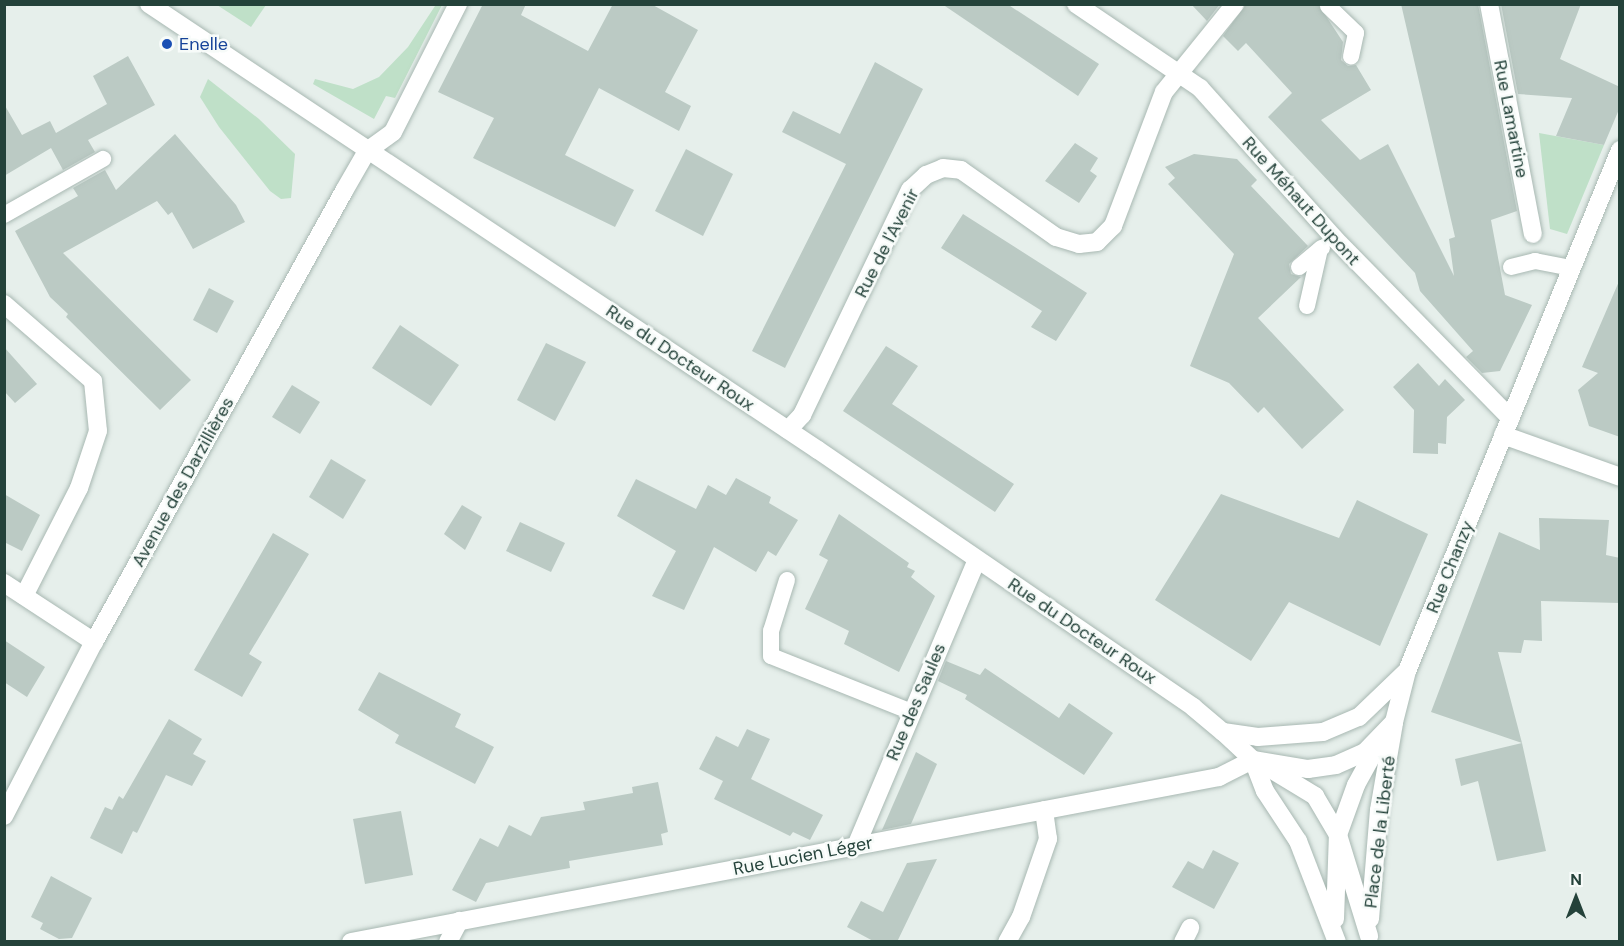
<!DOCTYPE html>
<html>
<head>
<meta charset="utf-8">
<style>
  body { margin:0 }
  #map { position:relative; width:1624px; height:946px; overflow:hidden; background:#e6efeb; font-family:"DM Sans",sans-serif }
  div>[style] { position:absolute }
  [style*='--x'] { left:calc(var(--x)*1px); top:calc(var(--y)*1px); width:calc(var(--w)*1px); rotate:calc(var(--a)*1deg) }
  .green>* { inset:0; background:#bfe0c8 }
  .building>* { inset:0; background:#bbcac4 }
  .roads { filter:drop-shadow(0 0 2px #a8b8b2) drop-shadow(0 0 2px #a8b8b2) }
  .service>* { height:16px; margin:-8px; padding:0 8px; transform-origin:8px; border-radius:8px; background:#fff }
  .minor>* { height:18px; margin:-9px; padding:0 9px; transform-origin:9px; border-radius:9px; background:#fff }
  .tertiary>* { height:18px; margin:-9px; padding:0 9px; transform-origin:9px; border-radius:9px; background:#fff }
  .secondary>* { height:18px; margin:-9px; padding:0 9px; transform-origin:9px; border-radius:9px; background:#fff }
  .dots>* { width:16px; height:16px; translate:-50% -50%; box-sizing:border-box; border:3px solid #f7fbf9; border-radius:50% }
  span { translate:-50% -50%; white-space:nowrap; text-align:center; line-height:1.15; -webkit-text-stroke:5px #f7fbf9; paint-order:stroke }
  .transit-label { font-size:18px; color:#164399 }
  .left { translate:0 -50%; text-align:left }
  .street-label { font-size:18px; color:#24423a }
  .frame { position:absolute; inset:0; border:6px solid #24423a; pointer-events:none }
  .north { position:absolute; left:1546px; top:868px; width:60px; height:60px; -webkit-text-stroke:4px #f7fbf9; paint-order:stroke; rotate:0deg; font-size:16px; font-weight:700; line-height:24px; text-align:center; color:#24423a }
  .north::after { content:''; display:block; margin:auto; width:21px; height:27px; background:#24423a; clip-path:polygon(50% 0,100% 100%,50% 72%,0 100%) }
</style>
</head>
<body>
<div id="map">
  <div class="green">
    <i style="clip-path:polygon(217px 5px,266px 5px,251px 27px)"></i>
    <i style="clip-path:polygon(442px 5px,395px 98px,386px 96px,374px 119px,313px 84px,315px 79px,353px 89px,379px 77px,408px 47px,435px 6px)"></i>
    <i style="clip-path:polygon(208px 79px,259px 119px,295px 154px,291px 198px,281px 199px,270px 191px,219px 127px,200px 97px)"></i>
    <i style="clip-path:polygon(1539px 133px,1604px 145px,1567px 234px,1550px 229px)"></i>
  </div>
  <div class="building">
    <i style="clip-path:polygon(483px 4px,526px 4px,521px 15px,588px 51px,613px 4px,651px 4px,698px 30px,665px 92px,691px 106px,679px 131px,599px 88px,565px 155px,634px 190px,615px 227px,473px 158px,494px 118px,438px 92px)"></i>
    <i style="clip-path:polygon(942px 4px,1007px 4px,1099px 64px,1078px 96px)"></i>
    <i style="clip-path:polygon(1191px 4px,1220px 4px,1207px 21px)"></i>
    <i style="clip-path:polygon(1246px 4px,1318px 4px,1343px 42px,1341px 60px,1348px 66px,1356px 65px,1371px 90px,1321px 120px,1360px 160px,1388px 144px,1454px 276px,1449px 239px,1455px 237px,1401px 4px,1478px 4px,1517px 211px,1491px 220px,1505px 295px,1532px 305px,1500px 371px,1482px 373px,1466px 357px,1473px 351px,1420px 291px,1415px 273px,1268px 117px,1292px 93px,1246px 43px,1238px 51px,1223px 36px)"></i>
    <i style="clip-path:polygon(1501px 4px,1581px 4px,1560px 59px,1620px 87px,1620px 107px,1604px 145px,1556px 136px,1572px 98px,1518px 94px)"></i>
    <i style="clip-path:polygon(128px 56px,155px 105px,88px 140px,95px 152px,63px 170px,51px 148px,4px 176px,4px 104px,22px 135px,50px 121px,56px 133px,107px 104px,93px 76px)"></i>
    <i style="clip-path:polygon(875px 62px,923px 89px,785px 368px,752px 351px,846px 164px,782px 132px,793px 111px,840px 134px)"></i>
    <i style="clip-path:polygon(175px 134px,236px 205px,245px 222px,193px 249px,172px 212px,168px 215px,157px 201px,63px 253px,191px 380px,160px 410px,66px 317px,68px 314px,50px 297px,15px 231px,78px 196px,73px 188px,105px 170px,116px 190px)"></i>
    <i style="clip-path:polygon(1075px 143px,1098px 158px,1090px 171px,1097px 176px,1079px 203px,1045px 181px)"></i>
    <i style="clip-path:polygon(686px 149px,733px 174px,703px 236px,655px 211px)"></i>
    <i style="clip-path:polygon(1194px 154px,1237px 159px,1257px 180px,1251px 186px,1308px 246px,1289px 264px,1291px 274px,1301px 277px,1258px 318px,1344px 410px,1302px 449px,1264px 407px,1258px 413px,1229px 383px,1190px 366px,1234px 254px,1168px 184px,1175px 178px,1165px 167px)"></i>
    <i style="clip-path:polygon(963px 214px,1087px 293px,1056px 341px,1031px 327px,1042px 311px,941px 248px)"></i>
    <i style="clip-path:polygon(1620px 279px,1620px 437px,1589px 426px,1578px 390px,1598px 373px,1582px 367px)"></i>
    <i style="clip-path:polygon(209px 288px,234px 301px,217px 333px,193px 320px)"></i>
    <i style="clip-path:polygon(400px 325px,459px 365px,431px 406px,372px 368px)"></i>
    <i style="clip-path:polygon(546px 343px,586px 362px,555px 421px,517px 400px)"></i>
    <i style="clip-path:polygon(886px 346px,918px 366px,892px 404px,1014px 484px,995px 512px,843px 411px)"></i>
    <i style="clip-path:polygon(4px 347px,37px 384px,15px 403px,4px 391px)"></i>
    <i style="clip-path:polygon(1418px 363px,1439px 386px,1445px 379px,1465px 400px,1447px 417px,1446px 444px,1438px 443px,1438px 454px,1413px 453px,1414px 410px,1393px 387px)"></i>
    <i style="clip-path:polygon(292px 385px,320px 402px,300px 434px,272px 417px)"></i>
    <i style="clip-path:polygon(331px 459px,366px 480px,343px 519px,309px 497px)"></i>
    <i style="clip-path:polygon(736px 478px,771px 497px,769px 503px,798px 520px,776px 556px,768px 551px,756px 572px,714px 547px,684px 610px,652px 596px,676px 551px,617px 516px,636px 479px,696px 509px,708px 485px,726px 495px)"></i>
    <i style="clip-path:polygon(4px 494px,40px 515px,22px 551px,4px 542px)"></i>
    <i style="clip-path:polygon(1221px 494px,1339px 538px,1357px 500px,1428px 534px,1380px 646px,1289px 602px,1251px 661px,1155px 600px)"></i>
    <i style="clip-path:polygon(462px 505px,482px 517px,465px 550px,444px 534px)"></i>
    <i style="clip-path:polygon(839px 514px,909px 563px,907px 567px,915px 571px,911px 577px,935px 596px,899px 672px,844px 644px,849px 631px,805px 609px,828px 560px,819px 555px)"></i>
    <i style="clip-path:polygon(1539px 518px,1609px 520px,1606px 555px,1620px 558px,1620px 603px,1541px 601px,1542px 641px,1524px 640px,1521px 653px,1498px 652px,1522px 743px,1431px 712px,1499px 532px,1540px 550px)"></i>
    <i style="clip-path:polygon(520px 522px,565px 543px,551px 572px,506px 551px)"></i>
    <i style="clip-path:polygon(273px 533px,309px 554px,249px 654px,262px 662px,242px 697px,194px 670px)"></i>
    <i style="clip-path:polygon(4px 640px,45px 667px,27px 697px,4px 682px)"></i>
    <i style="clip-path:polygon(946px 661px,980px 675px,985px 668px,1059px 718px,1069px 703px,1113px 733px,1084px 775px,965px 699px,967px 695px,938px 681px)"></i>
    <i style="clip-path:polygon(379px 672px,461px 714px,455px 727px,494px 747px,475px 784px,395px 743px,399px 735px,358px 710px)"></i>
    <i style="clip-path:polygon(169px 719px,202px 739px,193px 754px,206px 761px,192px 786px,166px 775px,137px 833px,133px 831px,122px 854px,90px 838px,105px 807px,112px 810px,119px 796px,123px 799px)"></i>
    <i style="clip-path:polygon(747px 729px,770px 739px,751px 779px,823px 815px,810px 840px,793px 832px,790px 836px,714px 799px,723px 781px,699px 769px,716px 736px,738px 747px)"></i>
    <i style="clip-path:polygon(1522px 743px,1546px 851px,1497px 861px,1478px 781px,1461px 786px,1455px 759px)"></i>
    <i style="clip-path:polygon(916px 752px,937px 764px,911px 824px,882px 830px)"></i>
    <i style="clip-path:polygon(658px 782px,668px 832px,661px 834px,663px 845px,569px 861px,570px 868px,486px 883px,476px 902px,452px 890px,480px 838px,498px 847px,509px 825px,531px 836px,541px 817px,585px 810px,583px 802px,633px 793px,632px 787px)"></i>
    <i style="clip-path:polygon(401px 811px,413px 875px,365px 884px,353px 819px)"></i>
    <i style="clip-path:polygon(1213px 850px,1239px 863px,1214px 909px,1172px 887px,1188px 861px,1203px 869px)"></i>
    <i style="clip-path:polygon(937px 859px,897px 942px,875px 942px,847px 927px,861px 901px,883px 912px,907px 863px)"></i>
    <i style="clip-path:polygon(51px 876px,92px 898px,72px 938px,59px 939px,40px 929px,43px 923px,31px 917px)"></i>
  </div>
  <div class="roads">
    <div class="service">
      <i style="--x:1328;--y:6;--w:39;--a:44"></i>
      <i style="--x:1356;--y:33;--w:24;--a:102"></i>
      <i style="--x:4;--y:215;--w:114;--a:-29.5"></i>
      <i style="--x:1299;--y:267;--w:30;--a:-40"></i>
      <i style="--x:1511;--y:267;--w:25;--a:-14"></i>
      <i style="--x:1535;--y:261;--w:38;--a:11"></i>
      <i style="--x:1307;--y:306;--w:58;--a:-77.2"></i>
      <i style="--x:787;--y:580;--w:53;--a:107.4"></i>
      <i style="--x:771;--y:631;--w:25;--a:90"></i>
      <i style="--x:771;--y:656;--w:152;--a:21.7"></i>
    </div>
    <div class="minor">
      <i style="--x:1076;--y:4;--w:150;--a:34.1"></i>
      <i style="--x:1200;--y:88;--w:201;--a:48.2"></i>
      <i style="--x:1334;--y:238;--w:252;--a:45.6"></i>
      <i style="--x:1489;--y:4;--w:234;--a:79.2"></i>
      <i style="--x:4;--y:304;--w:118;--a:40.9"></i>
      <i style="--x:93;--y:381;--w:50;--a:84.3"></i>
      <i style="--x:98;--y:431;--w:60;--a:108.4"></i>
      <i style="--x:79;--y:488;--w:121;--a:117"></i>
      <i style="--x:788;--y:430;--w:21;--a:-47"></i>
      <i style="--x:802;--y:415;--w:250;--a:-64.4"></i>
      <i style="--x:910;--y:190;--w:22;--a:-43"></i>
      <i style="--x:926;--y:175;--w:18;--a:-22"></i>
      <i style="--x:943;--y:168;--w:18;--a:6"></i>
      <i style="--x:961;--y:170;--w:116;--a:35.2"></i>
      <i style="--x:1056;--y:237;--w:24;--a:17"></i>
      <i style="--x:1079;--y:244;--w:18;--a:-6"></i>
      <i style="--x:1097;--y:242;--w:23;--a:-45"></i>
      <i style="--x:1113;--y:226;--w:143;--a:-69.2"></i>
      <i style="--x:1164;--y:92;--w:113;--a:-51.1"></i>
      <i style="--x:1503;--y:435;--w:124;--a:19.7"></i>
      <i style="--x:4;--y:583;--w:108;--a:33.2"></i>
      <i style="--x:4;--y:816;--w:196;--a:-62.7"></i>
      <i style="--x:94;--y:642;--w:516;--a:-61"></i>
      <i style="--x:344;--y:191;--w:46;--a:-60.1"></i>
      <i style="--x:367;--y:151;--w:32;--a:-36"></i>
      <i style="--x:393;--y:132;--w:144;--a:-63.1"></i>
      <i style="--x:856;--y:846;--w:311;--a:-67.1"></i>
      <i style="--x:351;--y:942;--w:884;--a:-10.76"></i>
      <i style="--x:1219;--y:777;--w:38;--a:-27"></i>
      <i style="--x:448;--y:942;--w:24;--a:-62"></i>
      <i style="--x:1007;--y:942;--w:29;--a:-61"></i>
      <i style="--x:1021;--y:917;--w:83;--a:-70.9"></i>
      <i style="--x:1048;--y:839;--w:29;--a:-98"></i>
      <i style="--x:1183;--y:942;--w:16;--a:-63"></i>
    </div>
    <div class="tertiary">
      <i style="--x:149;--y:4;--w:804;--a:33.69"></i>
      <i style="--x:818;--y:450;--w:455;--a:34.4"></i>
      <i style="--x:1193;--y:707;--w:39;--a:40"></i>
    </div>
    <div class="secondary">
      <i style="--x:1223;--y:732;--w:41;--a:43"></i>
      <i style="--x:1253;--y:760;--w:33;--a:69"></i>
      <i style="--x:1265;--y:791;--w:60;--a:56.6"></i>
      <i style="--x:1298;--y:841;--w:108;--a:68.9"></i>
      <i style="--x:1223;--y:732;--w:35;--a:8"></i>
      <i style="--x:1258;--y:737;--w:65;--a:-4.4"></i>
      <i style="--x:1323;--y:732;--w:39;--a:-23"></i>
      <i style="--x:1359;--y:717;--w:66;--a:-43.8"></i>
      <i style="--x:1253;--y:760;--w:56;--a:9.3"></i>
      <i style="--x:1308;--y:769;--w:28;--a:-8"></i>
      <i style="--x:1336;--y:765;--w:32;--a:-24"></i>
      <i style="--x:1365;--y:752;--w:42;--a:-46"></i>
      <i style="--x:1394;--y:722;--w:53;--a:-75.7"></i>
      <i style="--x:1407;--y:671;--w:563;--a:-67.76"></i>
      <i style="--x:1269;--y:768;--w:54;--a:31.3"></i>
      <i style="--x:1315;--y:796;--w:45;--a:59.5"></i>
      <i style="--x:1338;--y:835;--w:106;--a:72.9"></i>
      <i style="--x:1335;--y:919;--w:84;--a:-88"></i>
      <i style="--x:1338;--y:835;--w:53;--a:-70.2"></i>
      <i style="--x:1356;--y:785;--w:48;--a:-61.3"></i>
      <i style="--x:1370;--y:919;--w:109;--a:-85.3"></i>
      <i style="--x:1379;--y:810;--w:88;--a:-80.2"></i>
    </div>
  </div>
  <div class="dots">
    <i style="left:167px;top:44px;background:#1a4fb4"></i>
  </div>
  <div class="transit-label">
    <span class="left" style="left:179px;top:44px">Enelle</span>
  </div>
  <div class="street-label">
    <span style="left:1511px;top:119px;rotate:79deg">Rue Lamartine</span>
    <span style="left:1301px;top:201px;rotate:48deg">Rue Méhaut Dupont</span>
    <span style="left:887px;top:243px;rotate:-63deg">Rue de l'Avenir</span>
    <span style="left:680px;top:358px;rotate:34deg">Rue du Docteur Roux</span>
    <span style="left:183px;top:482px;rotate:-61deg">Avenue des Darzillières</span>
    <span style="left:1450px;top:567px;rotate:-68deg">Rue Chanzy</span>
    <span style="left:1082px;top:631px;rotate:34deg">Rue du Docteur Roux</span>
    <span style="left:916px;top:702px;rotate:-67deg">Rue des Saules</span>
    <span style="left:1380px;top:832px;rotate:-83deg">Place de la Liberté</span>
    <span style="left:803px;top:856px;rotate:-11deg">Rue Lucien Léger</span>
  </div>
  <div class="frame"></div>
  <div class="north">N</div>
</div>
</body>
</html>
